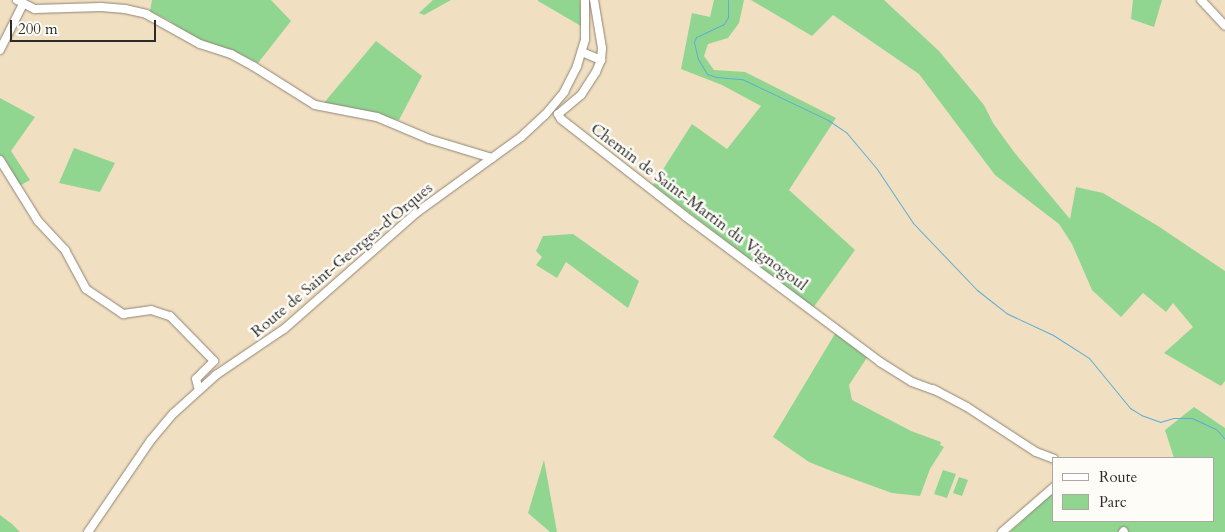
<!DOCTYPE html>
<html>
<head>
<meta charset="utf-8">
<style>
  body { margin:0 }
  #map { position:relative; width:1225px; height:532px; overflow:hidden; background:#f1dfc1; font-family:Cardo,serif }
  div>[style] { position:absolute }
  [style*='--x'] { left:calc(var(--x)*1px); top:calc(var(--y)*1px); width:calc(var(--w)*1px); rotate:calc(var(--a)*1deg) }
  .green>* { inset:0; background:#90d690 }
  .stream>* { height:1px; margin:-0.5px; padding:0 0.5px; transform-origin:0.5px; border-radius:0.5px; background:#5badd6 }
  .roads { filter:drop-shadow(0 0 1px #8e8576) drop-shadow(0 0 1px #8e8576) }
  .minor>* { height:8px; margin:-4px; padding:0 4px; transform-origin:4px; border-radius:4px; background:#fff }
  span { translate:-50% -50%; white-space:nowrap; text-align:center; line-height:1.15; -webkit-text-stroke:5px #fdfcf7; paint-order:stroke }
  .street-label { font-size:16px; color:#2b2b2b }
  .legend { position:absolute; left:1052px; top:457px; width:162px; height:65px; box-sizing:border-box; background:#fdfcf7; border:1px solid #a9a8a5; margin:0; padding:6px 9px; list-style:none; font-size:15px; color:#2b2b2b }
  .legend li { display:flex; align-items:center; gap:10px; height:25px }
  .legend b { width:25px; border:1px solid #a9a8a5 }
  .scale { position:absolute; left:10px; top:20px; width:146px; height:22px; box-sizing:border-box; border:2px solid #2b2b2b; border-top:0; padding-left:6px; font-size:15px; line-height:18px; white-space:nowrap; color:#2b2b2b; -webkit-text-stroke:4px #fdfcf7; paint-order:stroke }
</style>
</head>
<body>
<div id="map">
  <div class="green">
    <i style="clip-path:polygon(152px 0,271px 0,291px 21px,258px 63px,232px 50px,194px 39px,183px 32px,170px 21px,150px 11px)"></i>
    <i style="clip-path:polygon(433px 0,451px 0,424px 15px,419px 13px)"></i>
    <i style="clip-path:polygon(538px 0,580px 0,581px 26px,538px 1px)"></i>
    <i style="clip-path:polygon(714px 0,744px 0,739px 23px,728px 38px,708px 44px,704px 56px,714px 70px,745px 72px,836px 118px,789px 190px,855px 250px,813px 308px,653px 185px,692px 124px,727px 149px,761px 106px,722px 85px,681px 69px,692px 13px,710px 17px)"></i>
    <i style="clip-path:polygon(751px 0,884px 0,939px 51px,984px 105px,993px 123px,1014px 152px,1070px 219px,1076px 187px,1103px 193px,1158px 226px,1225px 271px,1225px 381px,1221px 386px,1164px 353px,1193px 327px,1173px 303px,1166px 312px,1143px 293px,1121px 317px,1092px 290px,1072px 244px,1059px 224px,995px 175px,919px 74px,833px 15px,812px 36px)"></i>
    <i style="clip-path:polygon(1133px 0,1162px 0,1154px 27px,1131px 19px)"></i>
    <i style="clip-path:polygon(376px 41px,422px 76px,399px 120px,323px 104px)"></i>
    <i style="clip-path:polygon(0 98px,35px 117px,11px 151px,30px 180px,19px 186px,4px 157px,0 159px)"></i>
    <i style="clip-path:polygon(74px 148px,115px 163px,100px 192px,59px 183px)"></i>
    <i style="clip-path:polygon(573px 234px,639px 281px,628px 308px,566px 262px,557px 278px,536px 265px,542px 257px,536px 251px,543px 236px)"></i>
    <i style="clip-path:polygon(836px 332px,868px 356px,849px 385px,852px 400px,911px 431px,941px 442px,940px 445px,944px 447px,930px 469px,920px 496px,892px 493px,834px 472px,809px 462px,773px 437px)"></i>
    <i style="clip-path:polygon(1194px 407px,1225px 428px,1225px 532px,1010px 532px,1054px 491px,1054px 521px,1214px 521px,1214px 458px,1174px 458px,1165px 430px)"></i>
    <i style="clip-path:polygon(544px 460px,557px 532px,550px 532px,528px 513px)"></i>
    <i style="clip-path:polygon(943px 470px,956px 474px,947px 498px,934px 494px)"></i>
    <i style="clip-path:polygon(959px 477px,968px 480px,962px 496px,953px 493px)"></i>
    <i style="clip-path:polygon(0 515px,12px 524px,20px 532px,0 532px)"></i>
  </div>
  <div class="stream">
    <i style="--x:728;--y:0;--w:17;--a:90"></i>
    <i style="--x:728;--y:17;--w:8;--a:120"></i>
    <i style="--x:724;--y:24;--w:31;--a:155"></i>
    <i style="--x:696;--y:37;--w:5;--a:112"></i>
    <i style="--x:694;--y:42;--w:17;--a:77"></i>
    <i style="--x:698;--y:59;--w:17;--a:59"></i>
    <i style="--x:707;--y:74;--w:10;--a:17"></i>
    <i style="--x:717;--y:77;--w:25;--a:5"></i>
    <i style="--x:742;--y:79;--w:95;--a:25.5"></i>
    <i style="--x:828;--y:120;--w:22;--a:34"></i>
    <i style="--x:846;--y:132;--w:48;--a:50"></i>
    <i style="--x:877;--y:169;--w:65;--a:56.3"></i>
    <i style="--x:913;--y:223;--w:93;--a:46.3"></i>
    <i style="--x:977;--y:290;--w:37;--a:38"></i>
    <i style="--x:1006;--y:313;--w:52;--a:25.1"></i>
    <i style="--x:1053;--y:335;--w:43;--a:32.6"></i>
    <i style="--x:1089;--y:358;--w:65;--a:50.6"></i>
    <i style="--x:1130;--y:408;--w:13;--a:32"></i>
    <i style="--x:1141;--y:415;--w:20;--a:20"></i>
    <i style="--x:1160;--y:422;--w:14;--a:-17"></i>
    <i style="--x:1173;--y:418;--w:19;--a:0"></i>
    <i style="--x:1192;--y:418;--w:26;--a:25"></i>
    <i style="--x:1216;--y:429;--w:13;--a:48"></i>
  </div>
  <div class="roads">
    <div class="minor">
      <i style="--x:17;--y:0;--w:20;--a:27"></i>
      <i style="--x:35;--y:9;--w:66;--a:-1.7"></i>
      <i style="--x:101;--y:7;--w:24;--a:5"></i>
      <i style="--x:125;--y:9;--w:22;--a:13"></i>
      <i style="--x:146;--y:14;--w:62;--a:29.1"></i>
      <i style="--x:200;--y:44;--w:33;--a:18"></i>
      <i style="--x:231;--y:54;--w:25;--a:29"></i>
      <i style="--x:253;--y:66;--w:73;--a:32.2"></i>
      <i style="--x:315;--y:105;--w:63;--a:11"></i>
      <i style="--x:377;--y:117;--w:56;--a:22.9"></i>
      <i style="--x:429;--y:139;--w:66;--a:16.8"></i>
      <i style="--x:594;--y:0;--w:49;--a:80.5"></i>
      <i style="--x:602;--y:48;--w:12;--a:95"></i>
      <i style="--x:1201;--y:0;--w:35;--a:47"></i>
      <i style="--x:0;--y:50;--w:51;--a:-63.4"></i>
      <i style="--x:582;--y:52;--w:21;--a:23"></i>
      <i style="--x:601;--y:60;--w:13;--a:113"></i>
      <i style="--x:596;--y:72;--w:27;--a:123"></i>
      <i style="--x:581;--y:95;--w:30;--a:140"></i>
      <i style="--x:558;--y:114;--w:6;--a:59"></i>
      <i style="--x:561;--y:119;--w:157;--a:38"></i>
      <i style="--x:685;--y:216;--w:244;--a:36.8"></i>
      <i style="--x:880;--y:362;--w:38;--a:32"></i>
      <i style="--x:912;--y:382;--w:27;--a:20"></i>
      <i style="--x:0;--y:160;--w:72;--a:58.1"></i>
      <i style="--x:38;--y:221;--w:40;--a:47"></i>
      <i style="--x:65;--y:250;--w:44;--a:61.7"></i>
      <i style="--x:86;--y:289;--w:45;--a:34"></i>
      <i style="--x:123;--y:314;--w:28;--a:-8"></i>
      <i style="--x:151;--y:310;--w:20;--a:18"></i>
      <i style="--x:170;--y:316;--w:63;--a:45.6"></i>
      <i style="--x:214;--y:361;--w:25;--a:135"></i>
      <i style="--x:196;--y:379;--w:11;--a:75"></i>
      <i style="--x:933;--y:389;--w:38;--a:28"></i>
      <i style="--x:967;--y:407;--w:82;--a:33.1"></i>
      <i style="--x:1036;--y:452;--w:19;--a:21"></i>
      <i style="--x:88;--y:532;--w:112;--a:-55.6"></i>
      <i style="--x:151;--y:440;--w:35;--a:-50"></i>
      <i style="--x:174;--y:413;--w:57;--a:-42.1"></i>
      <i style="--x:216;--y:375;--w:82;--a:-34.1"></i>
      <i style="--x:284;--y:329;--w:176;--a:-41.3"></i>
      <i style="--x:416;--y:213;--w:130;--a:-35.9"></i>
      <i style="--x:521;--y:137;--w:33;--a:-43"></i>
      <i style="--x:545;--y:115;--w:30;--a:-50"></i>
      <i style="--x:564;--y:92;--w:29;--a:-63"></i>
      <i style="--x:577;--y:66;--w:28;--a:-73"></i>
      <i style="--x:585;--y:39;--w:39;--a:-90"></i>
      <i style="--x:1002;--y:532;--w:69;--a:-40.9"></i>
      <i style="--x:1123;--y:532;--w:1;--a:-45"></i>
    </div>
  </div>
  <div class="street-label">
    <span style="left:699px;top:207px;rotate:37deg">Chemin de Saint-Martin du Vignogoul</span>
    <span style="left:342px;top:260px;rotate:-40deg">Route de Saint-Georges-d'Orques</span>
  </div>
  <ul class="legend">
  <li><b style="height:6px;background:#fff"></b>Route</li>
  <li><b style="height:14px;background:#90d690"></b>Parc</li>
  </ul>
  <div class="scale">200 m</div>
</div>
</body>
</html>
